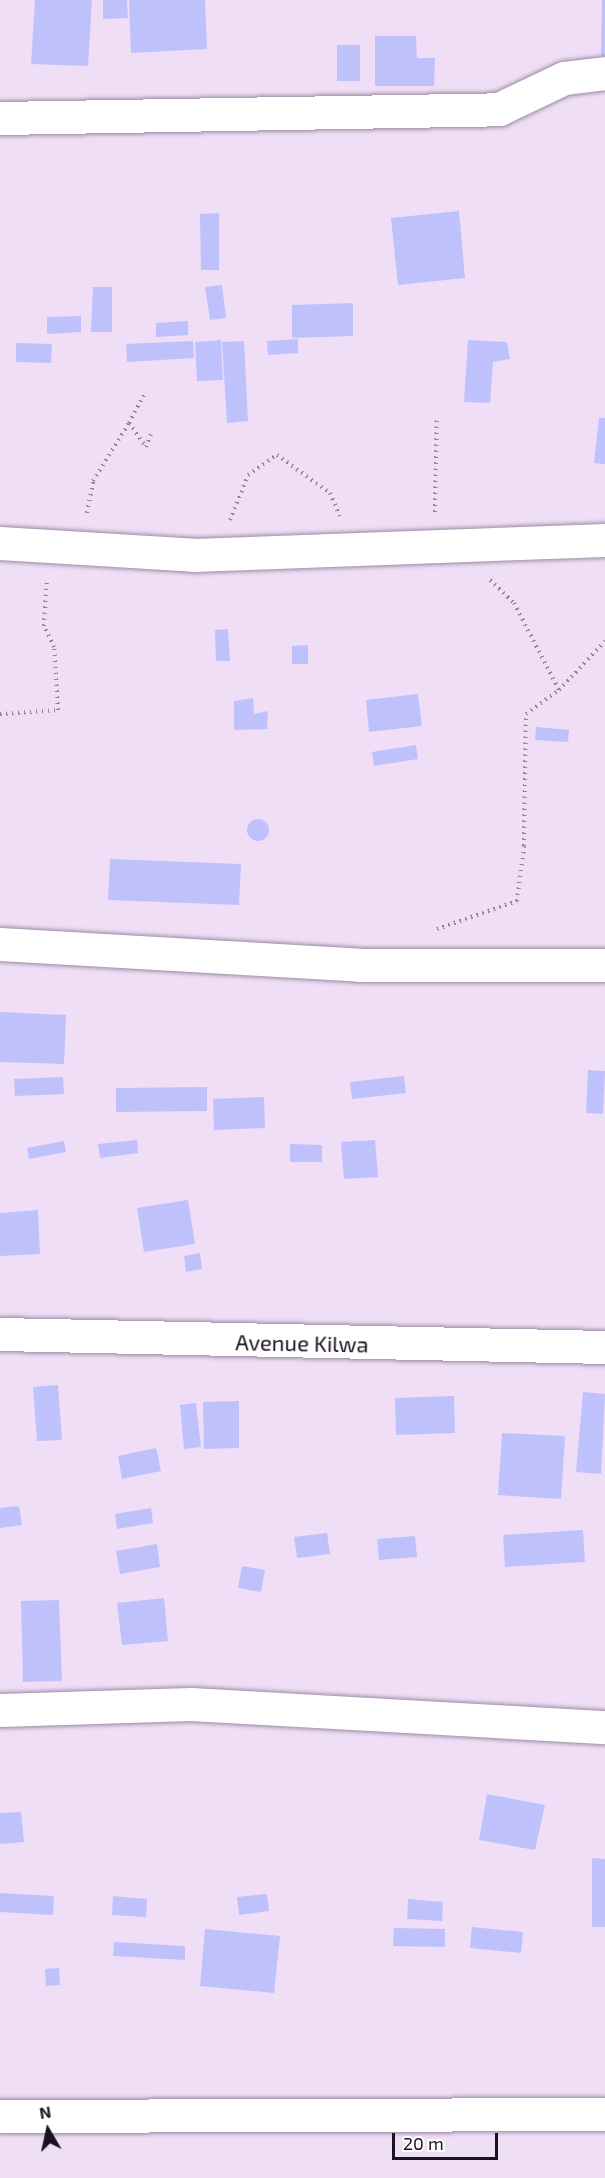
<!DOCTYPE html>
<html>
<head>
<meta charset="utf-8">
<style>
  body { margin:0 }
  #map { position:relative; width:605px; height:2178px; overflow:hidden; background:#f0def7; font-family:"Exo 2",sans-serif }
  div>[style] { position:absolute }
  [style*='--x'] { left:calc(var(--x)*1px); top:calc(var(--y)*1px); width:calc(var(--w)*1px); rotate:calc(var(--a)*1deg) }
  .building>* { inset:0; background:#bfc1fd }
  .round { border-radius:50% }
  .path>* { height:4px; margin-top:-2px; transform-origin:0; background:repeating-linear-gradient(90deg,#908495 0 1.5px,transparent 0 6px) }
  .roads { filter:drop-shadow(0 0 2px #9b8ba2) drop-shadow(0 0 2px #9b8ba2) }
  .minor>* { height:33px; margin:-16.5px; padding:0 16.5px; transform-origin:16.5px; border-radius:16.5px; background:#fff }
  span { translate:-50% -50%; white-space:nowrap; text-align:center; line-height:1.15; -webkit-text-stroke:4.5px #fff; paint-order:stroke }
  .street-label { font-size:22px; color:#19131b }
  .north { position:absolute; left:18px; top:2100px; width:60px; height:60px; -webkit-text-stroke:4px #fff; paint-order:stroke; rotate:351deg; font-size:16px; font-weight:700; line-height:24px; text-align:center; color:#19131b }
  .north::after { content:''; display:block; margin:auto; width:21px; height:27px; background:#19131b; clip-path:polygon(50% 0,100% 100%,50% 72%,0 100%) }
  .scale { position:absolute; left:392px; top:2133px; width:106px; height:27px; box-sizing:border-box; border:3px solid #19131b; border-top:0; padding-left:8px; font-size:18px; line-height:21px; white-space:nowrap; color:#19131b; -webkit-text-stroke:4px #fff; paint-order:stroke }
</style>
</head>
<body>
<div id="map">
  <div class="building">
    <i style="clip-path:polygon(35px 0,92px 0,88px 66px,31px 64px)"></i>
    <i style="clip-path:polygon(103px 0,127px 0,128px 18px,103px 19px)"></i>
    <i style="clip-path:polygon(129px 0,205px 0,207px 49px,131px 53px)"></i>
    <i style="clip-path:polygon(602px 0,605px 0,605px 56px,601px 56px)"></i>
    <i style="clip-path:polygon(375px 36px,416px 36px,417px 58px,435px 58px,434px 86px,375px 86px)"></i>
    <i style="clip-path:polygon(337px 45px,360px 45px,360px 81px,337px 81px)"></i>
    <i style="clip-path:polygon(459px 211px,465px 278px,398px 285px,391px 218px)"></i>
    <i style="clip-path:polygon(219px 213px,219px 270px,201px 270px,200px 214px)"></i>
    <i style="clip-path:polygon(222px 285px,226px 318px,210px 320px,205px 287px)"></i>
    <i style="clip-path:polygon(93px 287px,112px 287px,112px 332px,91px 332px)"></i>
    <i style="clip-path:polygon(353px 303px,353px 336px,292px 338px,292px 305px)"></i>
    <i style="clip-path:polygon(81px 316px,81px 332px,47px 334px,47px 317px)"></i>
    <i style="clip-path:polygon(188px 321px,188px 335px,156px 337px,156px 323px)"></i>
    <i style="clip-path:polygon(298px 339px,298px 353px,268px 355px,267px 341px)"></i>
    <i style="clip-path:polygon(221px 340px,223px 380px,197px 381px,195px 342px)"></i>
    <i style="clip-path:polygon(468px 340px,507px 342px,510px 359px,493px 362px,490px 403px,464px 402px)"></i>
    <i style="clip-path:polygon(193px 341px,194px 358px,127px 362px,126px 344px)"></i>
    <i style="clip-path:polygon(244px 341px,248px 421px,227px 423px,222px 342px)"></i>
    <i style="clip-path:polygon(16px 343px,52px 344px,51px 363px,16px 362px)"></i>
    <i style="clip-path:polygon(599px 418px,605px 418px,605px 464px,594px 463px)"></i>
    <i style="clip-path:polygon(228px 629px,230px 661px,216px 661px,215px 630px)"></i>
    <i style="clip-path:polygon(308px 645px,308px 664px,292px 664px,292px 646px)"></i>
    <i style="clip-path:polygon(418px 694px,422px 726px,369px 732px,366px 700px)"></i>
    <i style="clip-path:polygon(253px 698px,254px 714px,268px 711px,267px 729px,234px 730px,234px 701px)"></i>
    <i style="clip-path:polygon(536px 727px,569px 730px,568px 742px,535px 740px)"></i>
    <i style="clip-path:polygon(416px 745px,418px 759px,374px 766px,372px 752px)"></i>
    <i class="round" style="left:247px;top:819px;width:22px;height:22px"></i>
    <i style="clip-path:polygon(110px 859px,241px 864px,239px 905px,108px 900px)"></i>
    <i style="clip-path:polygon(0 1012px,66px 1015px,64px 1064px,0 1062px)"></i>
    <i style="clip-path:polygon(588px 1070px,605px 1071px,603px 1114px,586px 1113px)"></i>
    <i style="clip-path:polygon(404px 1076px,406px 1093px,352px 1099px,350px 1082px)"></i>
    <i style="clip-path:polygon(63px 1077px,64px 1094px,15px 1096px,14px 1079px)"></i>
    <i style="clip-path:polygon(207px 1087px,207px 1111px,116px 1112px,116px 1088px)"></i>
    <i style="clip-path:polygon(264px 1097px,265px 1128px,214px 1130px,213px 1099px)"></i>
    <i style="clip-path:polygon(137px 1140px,138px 1153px,100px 1158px,98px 1144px)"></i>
    <i style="clip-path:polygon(375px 1140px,378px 1177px,344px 1179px,341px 1142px)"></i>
    <i style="clip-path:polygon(64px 1141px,66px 1152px,29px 1159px,27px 1148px)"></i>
    <i style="clip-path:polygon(290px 1144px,322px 1145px,322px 1162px,290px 1162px)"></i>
    <i style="clip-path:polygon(188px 1200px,195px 1244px,144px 1252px,137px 1208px)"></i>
    <i style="clip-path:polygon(38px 1210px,40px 1254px,0 1256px,0 1213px)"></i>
    <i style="clip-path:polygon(200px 1253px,202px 1269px,186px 1272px,184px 1256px)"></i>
    <i style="clip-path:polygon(58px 1385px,62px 1440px,37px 1441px,33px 1387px)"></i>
    <i style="clip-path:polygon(583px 1392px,605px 1394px,601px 1474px,576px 1472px)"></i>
    <i style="clip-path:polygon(454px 1396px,455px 1433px,396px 1435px,395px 1398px)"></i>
    <i style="clip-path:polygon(239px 1401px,239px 1448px,204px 1449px,203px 1402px)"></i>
    <i style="clip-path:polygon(196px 1403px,201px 1447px,184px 1449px,180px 1405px)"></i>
    <i style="clip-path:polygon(502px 1433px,565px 1436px,561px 1499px,498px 1495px)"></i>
    <i style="clip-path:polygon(156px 1448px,161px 1471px,122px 1479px,118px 1456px)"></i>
    <i style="clip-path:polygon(19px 1506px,22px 1525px,0 1528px,0 1508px)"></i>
    <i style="clip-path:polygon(151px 1508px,153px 1523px,117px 1529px,115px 1514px)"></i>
    <i style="clip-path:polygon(583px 1530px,585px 1562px,505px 1567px,503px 1535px)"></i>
    <i style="clip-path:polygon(327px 1533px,330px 1554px,297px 1558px,294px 1537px)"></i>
    <i style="clip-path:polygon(415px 1536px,417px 1557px,379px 1560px,377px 1539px)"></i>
    <i style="clip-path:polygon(157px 1544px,160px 1567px,120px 1574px,116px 1551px)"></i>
    <i style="clip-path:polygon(242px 1566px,265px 1570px,261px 1592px,238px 1588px)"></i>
    <i style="clip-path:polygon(164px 1598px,168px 1641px,122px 1645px,117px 1603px)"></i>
    <i style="clip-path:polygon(59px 1600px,62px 1681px,23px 1682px,21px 1601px)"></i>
    <i style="clip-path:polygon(487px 1794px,545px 1805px,535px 1850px,479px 1840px)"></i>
    <i style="clip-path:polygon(21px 1812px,24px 1842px,0 1844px,0 1813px)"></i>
    <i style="clip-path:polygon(592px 1858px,605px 1859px,605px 1927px,592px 1927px)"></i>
    <i style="clip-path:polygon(0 1893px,54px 1896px,53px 1915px,0 1912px)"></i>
    <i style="clip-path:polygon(267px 1894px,269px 1911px,239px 1915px,237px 1897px)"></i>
    <i style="clip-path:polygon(113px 1896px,147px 1899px,146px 1917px,112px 1915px)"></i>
    <i style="clip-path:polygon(408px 1899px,443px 1902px,442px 1921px,407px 1919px)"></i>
    <i style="clip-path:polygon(472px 1927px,523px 1932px,521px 1953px,470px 1948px)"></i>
    <i style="clip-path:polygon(394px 1928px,445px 1929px,445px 1947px,393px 1946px)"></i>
    <i style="clip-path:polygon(205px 1929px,280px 1936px,274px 1993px,200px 1986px)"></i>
    <i style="clip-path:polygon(114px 1942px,185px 1946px,185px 1960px,113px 1956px)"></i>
    <i style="clip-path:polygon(59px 1968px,60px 1985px,46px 1986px,45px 1969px)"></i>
  </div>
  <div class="path">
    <i style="--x:129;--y:423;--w:32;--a:-62"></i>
    <i style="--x:435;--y:512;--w:92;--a:-88.8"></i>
    <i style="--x:87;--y:513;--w:33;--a:-79"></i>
    <i style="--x:93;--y:481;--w:68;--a:-58.2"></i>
    <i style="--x:129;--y:423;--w:29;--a:55"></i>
    <i style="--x:146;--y:447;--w:14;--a:-69"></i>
    <i style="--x:230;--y:520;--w:48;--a:-68.2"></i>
    <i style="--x:248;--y:475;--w:35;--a:-35"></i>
    <i style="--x:277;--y:455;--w:65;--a:35.6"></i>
    <i style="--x:330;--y:493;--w:25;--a:67"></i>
    <i style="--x:490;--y:580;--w:33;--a:44"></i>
    <i style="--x:514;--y:603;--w:98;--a:62.7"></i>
    <i style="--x:0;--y:714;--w:58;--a:-3.9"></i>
    <i style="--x:58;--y:710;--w:63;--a:-93.6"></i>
    <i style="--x:54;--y:647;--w:23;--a:-115"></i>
    <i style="--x:44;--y:626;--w:47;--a:-86.3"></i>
    <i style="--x:437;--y:929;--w:85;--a:-19.3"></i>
    <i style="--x:517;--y:901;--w:55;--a:-82.7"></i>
    <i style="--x:524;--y:846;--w:132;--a:-89.1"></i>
    <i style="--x:526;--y:714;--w:41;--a:-36"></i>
    <i style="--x:559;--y:690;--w:67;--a:-46.8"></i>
  </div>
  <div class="roads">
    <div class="minor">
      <i style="--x:0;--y:118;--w:499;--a:-1"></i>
      <i style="--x:499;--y:109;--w:72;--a:-25.5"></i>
      <i style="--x:564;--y:78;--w:41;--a:-7"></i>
      <i style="--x:0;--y:543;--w:194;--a:3.5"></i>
      <i style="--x:194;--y:555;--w:411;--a:-2.1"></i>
      <i style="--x:0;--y:944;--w:361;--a:3.3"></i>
      <i style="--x:360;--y:965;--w:245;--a:0"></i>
      <i style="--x:0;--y:1334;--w:605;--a:1.23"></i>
      <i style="--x:0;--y:1710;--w:191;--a:-1.8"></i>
      <i style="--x:191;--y:1704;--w:415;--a:3.2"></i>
      <i style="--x:0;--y:2116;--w:605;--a:-0.19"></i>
    </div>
  </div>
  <div class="street-label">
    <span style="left:302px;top:1343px;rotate:1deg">Avenue Kilwa</span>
  </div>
  <div class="north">N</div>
  <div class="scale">20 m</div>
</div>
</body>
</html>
